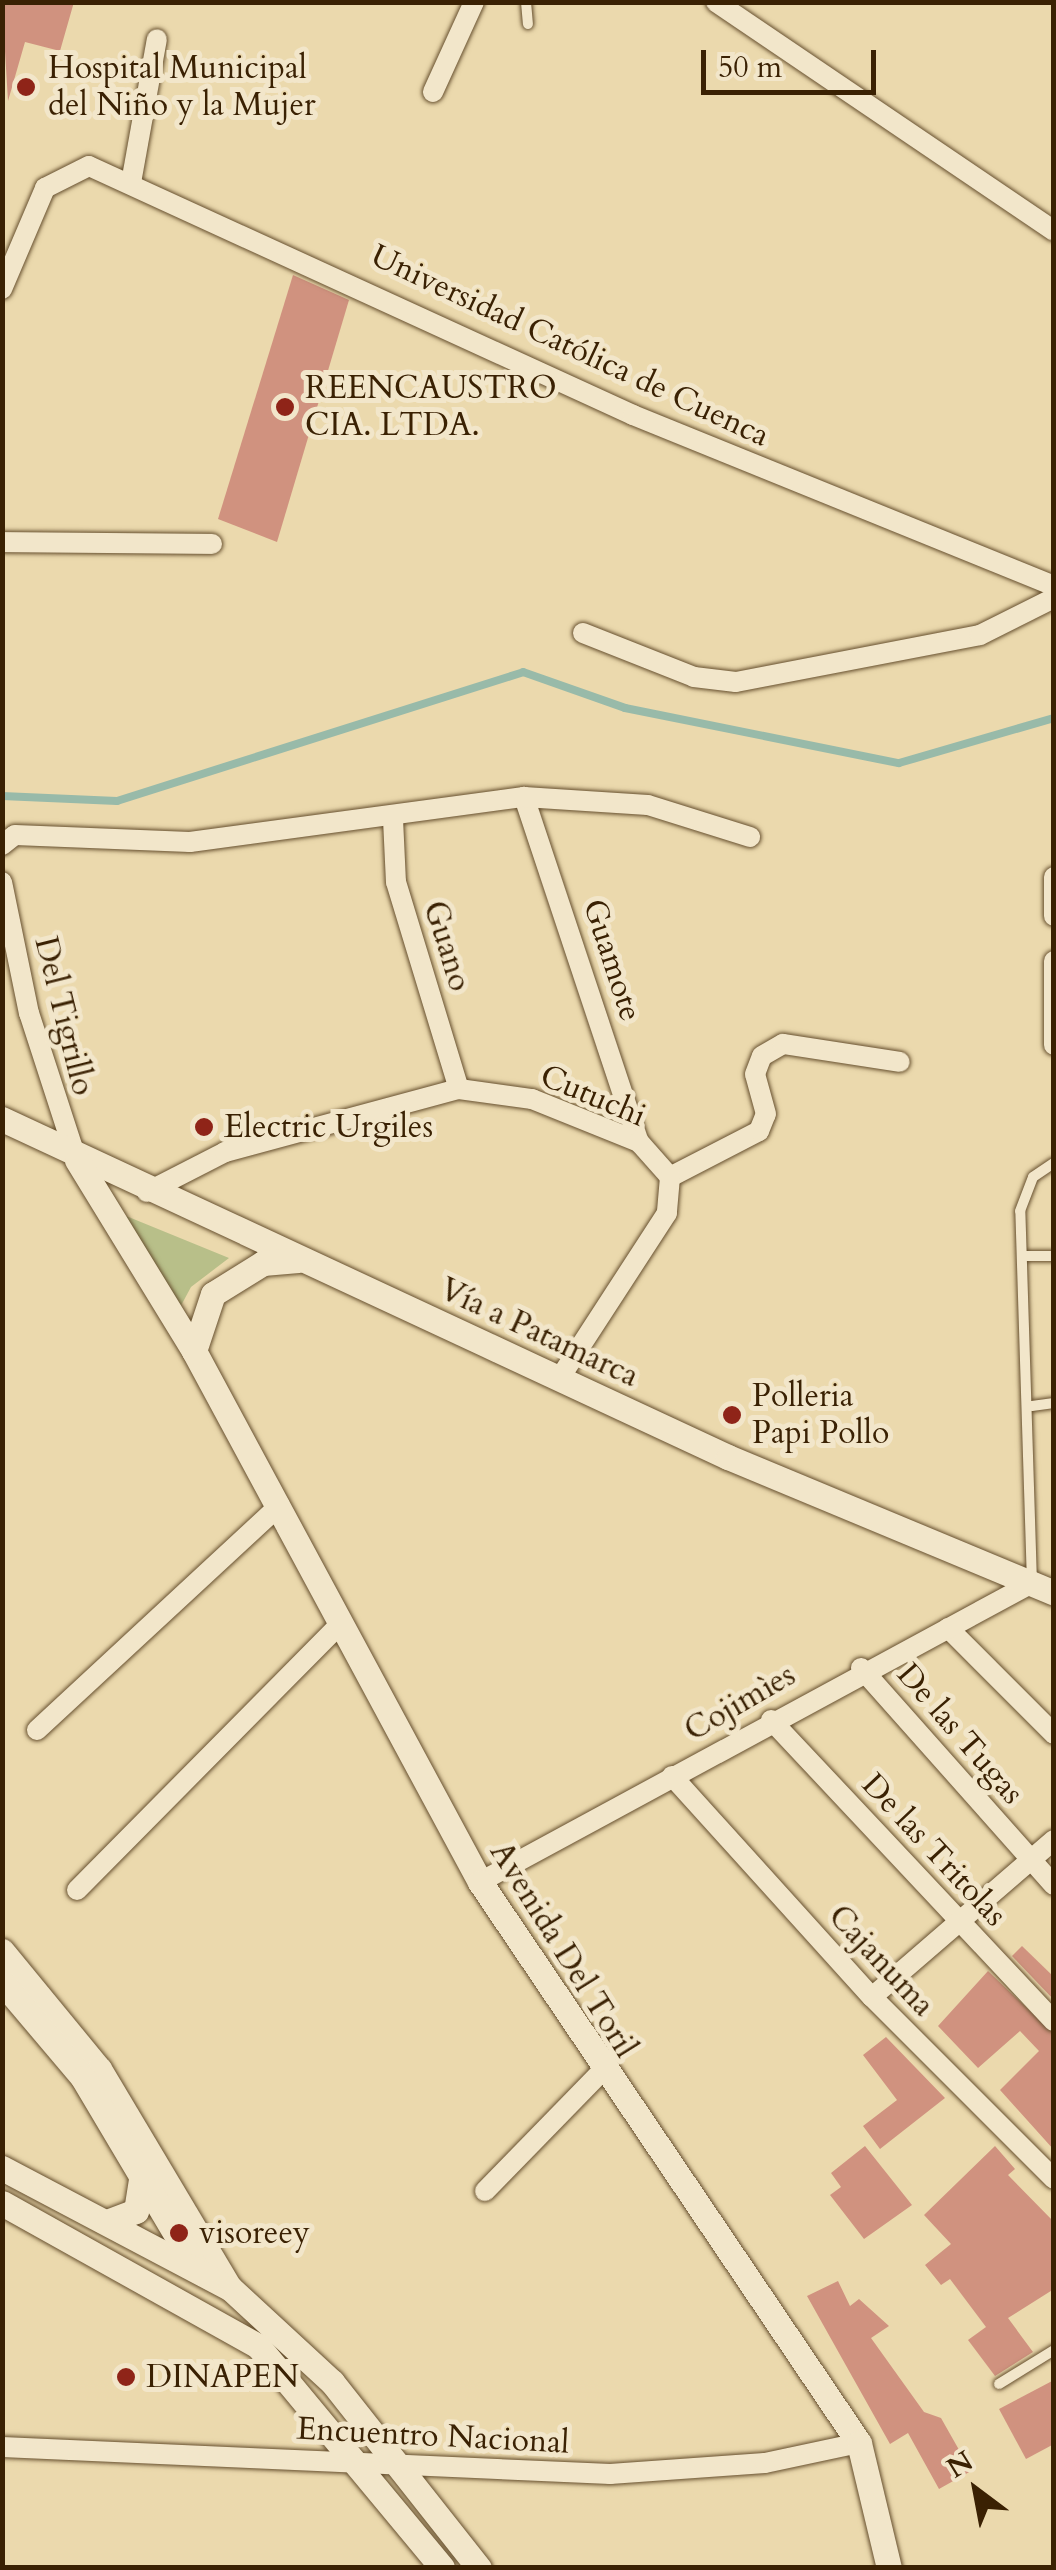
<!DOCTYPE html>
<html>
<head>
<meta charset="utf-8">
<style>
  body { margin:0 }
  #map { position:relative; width:1056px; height:2570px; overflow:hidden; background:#ebd9ad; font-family:Cardo,serif }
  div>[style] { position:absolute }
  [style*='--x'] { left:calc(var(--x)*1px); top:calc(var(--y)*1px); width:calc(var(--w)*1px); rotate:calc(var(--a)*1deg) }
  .green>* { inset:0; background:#b8bf89 }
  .stream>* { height:8px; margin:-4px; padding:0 4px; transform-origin:4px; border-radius:4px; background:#98baa9 }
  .building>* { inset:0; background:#d0927f }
  .roads { filter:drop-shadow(0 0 2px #664f2e) drop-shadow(0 0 2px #664f2e) }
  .service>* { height:10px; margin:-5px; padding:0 5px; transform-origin:5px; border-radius:5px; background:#f2e6ca }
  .minor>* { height:20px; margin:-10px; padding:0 10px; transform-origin:10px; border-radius:10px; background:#f2e6ca }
  .tertiary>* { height:25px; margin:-12.5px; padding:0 12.5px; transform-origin:12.5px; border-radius:12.5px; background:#f2e6ca }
  .dots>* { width:28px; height:28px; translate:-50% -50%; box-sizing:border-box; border:5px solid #f2e6ca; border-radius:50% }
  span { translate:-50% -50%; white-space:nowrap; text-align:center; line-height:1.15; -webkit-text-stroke:10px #f2e6ca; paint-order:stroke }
  .poi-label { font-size:32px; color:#3a2103 }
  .left { translate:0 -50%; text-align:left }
  .street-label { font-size:32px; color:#3a2103 }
  .frame { position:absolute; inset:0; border:5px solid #3a2103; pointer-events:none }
  .north { position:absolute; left:926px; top:2440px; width:100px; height:100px; -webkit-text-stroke:8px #f2e6ca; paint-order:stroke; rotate:328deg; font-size:28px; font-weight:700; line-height:40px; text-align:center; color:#3a2103 }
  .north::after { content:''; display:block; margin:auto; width:35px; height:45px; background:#3a2103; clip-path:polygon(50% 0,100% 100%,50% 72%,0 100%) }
  .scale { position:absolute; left:701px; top:50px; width:175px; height:45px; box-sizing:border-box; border:5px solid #3a2103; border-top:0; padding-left:12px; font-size:30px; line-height:35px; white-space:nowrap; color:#3a2103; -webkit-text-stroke:8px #f2e6ca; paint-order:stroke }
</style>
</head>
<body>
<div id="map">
  <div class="green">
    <i style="clip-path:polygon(109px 1209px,229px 1258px,191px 1287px,177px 1313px)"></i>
  </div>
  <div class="stream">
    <i style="--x:2;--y:796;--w:115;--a:2.5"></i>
    <i style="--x:117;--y:801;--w:426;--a:-17.6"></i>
    <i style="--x:523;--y:672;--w:108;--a:19.4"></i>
    <i style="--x:625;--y:708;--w:279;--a:11.4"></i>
    <i style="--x:899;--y:763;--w:161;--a:-16.2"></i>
  </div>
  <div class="building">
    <i style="clip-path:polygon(2px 2px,74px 2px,60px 51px,25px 42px,8px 101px)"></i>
    <i style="clip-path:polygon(293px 275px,349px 300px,277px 542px,218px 519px)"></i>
    <i style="clip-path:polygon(1022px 1946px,1054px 1977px,1054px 2000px,1012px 1956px)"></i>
    <i style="clip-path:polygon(988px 1971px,1054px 2034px,1054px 2150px,1000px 2090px,1039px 2051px,1020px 2031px,978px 2068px,938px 2026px)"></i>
    <i style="clip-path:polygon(886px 2037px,945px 2098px,880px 2149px,863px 2126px,897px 2100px,863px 2055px)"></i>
    <i style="clip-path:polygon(865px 2146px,912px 2205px,864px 2239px,830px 2195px,841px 2187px,831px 2173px)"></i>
    <i style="clip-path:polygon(995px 2146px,1015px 2169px,1008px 2175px,1054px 2222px,1054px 2289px,1008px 2318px,1033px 2352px,995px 2376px,968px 2340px,986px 2327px,950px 2279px,941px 2285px,925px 2265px,951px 2244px,924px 2215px)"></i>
    <i style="clip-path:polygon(838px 2281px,850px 2306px,859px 2299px,889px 2326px,871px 2338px,924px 2412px,941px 2418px,971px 2471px,939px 2489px,908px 2433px,890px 2444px,807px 2296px)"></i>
    <i style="clip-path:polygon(1054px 2380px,1054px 2444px,1026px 2459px,999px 2409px)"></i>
  </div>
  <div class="roads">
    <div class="service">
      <i style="--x:526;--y:2;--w:22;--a:85"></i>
      <i style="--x:1022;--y:1256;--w:32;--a:0"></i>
      <i style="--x:1032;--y:1406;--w:22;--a:-8"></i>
      <i style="--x:1032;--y:1583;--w:372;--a:-91.8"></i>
      <i style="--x:1020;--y:1211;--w:36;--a:-69"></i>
      <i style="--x:1033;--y:1177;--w:25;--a:-34"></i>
      <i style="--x:999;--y:2384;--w:65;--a:-31.7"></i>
    </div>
    <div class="minor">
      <i style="--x:716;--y:2;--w:408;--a:34.1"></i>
      <i style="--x:433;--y:92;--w:99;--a:-65.5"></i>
      <i style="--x:131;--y:183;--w:146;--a:-79.8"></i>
      <i style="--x:2;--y:289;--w:110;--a:-66.9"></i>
      <i style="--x:45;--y:188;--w:49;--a:-26.6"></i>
      <i style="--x:89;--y:166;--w:598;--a:24.59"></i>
      <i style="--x:633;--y:415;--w:454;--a:22.1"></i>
      <i style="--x:2;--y:542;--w:210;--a:0.5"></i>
      <i style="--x:583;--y:633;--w:119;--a:21.6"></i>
      <i style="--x:694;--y:677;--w:42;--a:6.8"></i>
      <i style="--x:736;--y:682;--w:248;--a:-10.9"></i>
      <i style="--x:980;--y:635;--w:83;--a:-26.6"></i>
      <i style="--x:524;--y:797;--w:364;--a:71.6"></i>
      <i style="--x:393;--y:819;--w:63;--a:87.3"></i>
      <i style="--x:396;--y:882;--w:216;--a:73.1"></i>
      <i style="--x:2;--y:845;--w:16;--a:-38"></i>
      <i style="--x:15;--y:835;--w:175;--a:2.3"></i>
      <i style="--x:190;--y:842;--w:337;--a:-7.7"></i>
      <i style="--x:524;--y:797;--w:124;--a:3.7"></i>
      <i style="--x:648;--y:805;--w:107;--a:17.4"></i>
      <i style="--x:1054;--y:877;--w:39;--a:90"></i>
      <i style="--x:2;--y:882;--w:134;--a:78.4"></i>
      <i style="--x:29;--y:1013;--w:152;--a:72"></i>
      <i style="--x:1054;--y:961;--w:84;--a:90"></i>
      <i style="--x:670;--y:1177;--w:100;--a:-27.3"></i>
      <i style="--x:759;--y:1131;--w:18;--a:-68"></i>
      <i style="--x:766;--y:1114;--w:41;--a:-105.4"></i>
      <i style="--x:755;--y:1074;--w:19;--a:-69"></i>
      <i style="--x:762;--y:1056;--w:24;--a:-30"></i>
      <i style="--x:783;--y:1044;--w:118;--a:8.7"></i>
      <i style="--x:147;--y:1192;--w:88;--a:-27.1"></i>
      <i style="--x:225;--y:1152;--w:242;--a:-15.1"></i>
      <i style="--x:459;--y:1089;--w:74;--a:7.8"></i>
      <i style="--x:532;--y:1099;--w:115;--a:21.9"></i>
      <i style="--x:639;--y:1142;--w:47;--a:48.5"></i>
      <i style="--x:670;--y:1177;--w:36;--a:95"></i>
      <i style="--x:667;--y:1213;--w:198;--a:123"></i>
      <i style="--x:948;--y:1628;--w:150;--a:45"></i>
      <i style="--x:861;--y:1668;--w:290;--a:48.4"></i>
      <i style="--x:771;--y:1720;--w:413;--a:46.8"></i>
      <i style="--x:37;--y:1730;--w:331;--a:-42.8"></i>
      <i style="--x:672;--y:1776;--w:298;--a:47.9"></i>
      <i style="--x:872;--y:1997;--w:257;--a:45"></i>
      <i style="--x:480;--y:1882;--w:628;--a:-28.44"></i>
      <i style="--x:77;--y:1890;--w:377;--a:-45.3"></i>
      <i style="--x:872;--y:1997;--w:240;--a:-40.8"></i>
      <i style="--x:485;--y:2191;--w:166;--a:-45.7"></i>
      <i style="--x:2;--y:2447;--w:609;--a:2.54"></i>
      <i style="--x:610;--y:2474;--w:155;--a:-4.1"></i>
      <i style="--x:765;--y:2463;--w:96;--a:-12"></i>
    </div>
    <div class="tertiary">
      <i style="--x:2;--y:1119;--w:801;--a:24.97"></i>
      <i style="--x:728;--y:1457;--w:353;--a:22.6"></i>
      <i style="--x:77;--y:1160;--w:224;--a:58.5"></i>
      <i style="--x:194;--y:1351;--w:603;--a:61.69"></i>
      <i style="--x:480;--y:1882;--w:677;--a:55.96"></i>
      <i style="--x:859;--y:2443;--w:129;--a:76.5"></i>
      <i style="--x:194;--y:1351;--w:60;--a:-71.6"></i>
      <i style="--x:213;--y:1294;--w:59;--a:-31.8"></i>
      <i style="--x:263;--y:1263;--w:35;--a:-5"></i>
      <i style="--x:2;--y:1951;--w:153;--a:50.6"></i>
      <i style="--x:99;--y:2069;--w:250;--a:59.2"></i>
      <i style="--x:2;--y:1982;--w:126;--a:49.8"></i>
      <i style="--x:83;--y:2078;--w:220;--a:59.3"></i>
      <i style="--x:2;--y:2168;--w:258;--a:27.8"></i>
      <i style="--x:230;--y:2288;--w:139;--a:42.7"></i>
      <i style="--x:332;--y:2382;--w:237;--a:51.7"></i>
      <i style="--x:2;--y:2203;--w:293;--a:29.2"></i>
      <i style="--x:258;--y:2346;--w:288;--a:50.3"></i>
      <i style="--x:107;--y:2222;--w:31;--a:-21"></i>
      <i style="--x:136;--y:2211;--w:39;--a:-81"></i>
    </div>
  </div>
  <div class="dots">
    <i style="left:26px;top:87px;background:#8f2418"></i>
    <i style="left:285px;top:407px;background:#8f2418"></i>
    <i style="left:204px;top:1127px;background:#8f2418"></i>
    <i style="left:732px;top:1415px;background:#8f2418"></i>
    <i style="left:179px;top:2233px;background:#8f2418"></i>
    <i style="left:126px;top:2377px;background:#8f2418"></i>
  </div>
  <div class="poi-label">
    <span class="left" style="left:48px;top:87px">Hospital Municipal<br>del Niño y la Mujer</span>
    <span class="left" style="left:305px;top:407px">REENCAUSTRO<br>CIA. LTDA.</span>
    <span class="left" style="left:224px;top:1127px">Electric Urgiles</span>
    <span class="left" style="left:752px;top:1415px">Polleria<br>Papi Pollo</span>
    <span class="left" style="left:199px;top:2233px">visoreey</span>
    <span class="left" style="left:146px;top:2377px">DINAPEN</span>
  </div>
  <div class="street-label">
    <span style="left:570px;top:346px;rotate:25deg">Universidad Católica de Cuenca</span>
    <span style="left:447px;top:946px;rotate:73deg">Guano</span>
    <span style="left:612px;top:960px;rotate:72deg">Guamote</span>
    <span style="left:64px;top:1016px;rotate:76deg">Del Tigrillo</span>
    <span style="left:593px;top:1096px;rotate:23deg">Cutuchi</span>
    <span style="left:539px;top:1333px;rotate:25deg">Vía a Patamarca</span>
    <span style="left:740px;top:1703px;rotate:-30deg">Cojimìes</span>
    <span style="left:960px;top:1734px;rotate:49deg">De las Tugas</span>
    <span style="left:934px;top:1850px;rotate:47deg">De las Tritolas</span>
    <span style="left:563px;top:1950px;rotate:58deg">Avenida Del Toril</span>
    <span style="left:881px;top:1961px;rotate:47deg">Cajanuma</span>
    <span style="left:433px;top:2436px;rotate:3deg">Encuentro Nacional</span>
  </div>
  <div class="frame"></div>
  <div class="north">N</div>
  <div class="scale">50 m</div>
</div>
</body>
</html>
